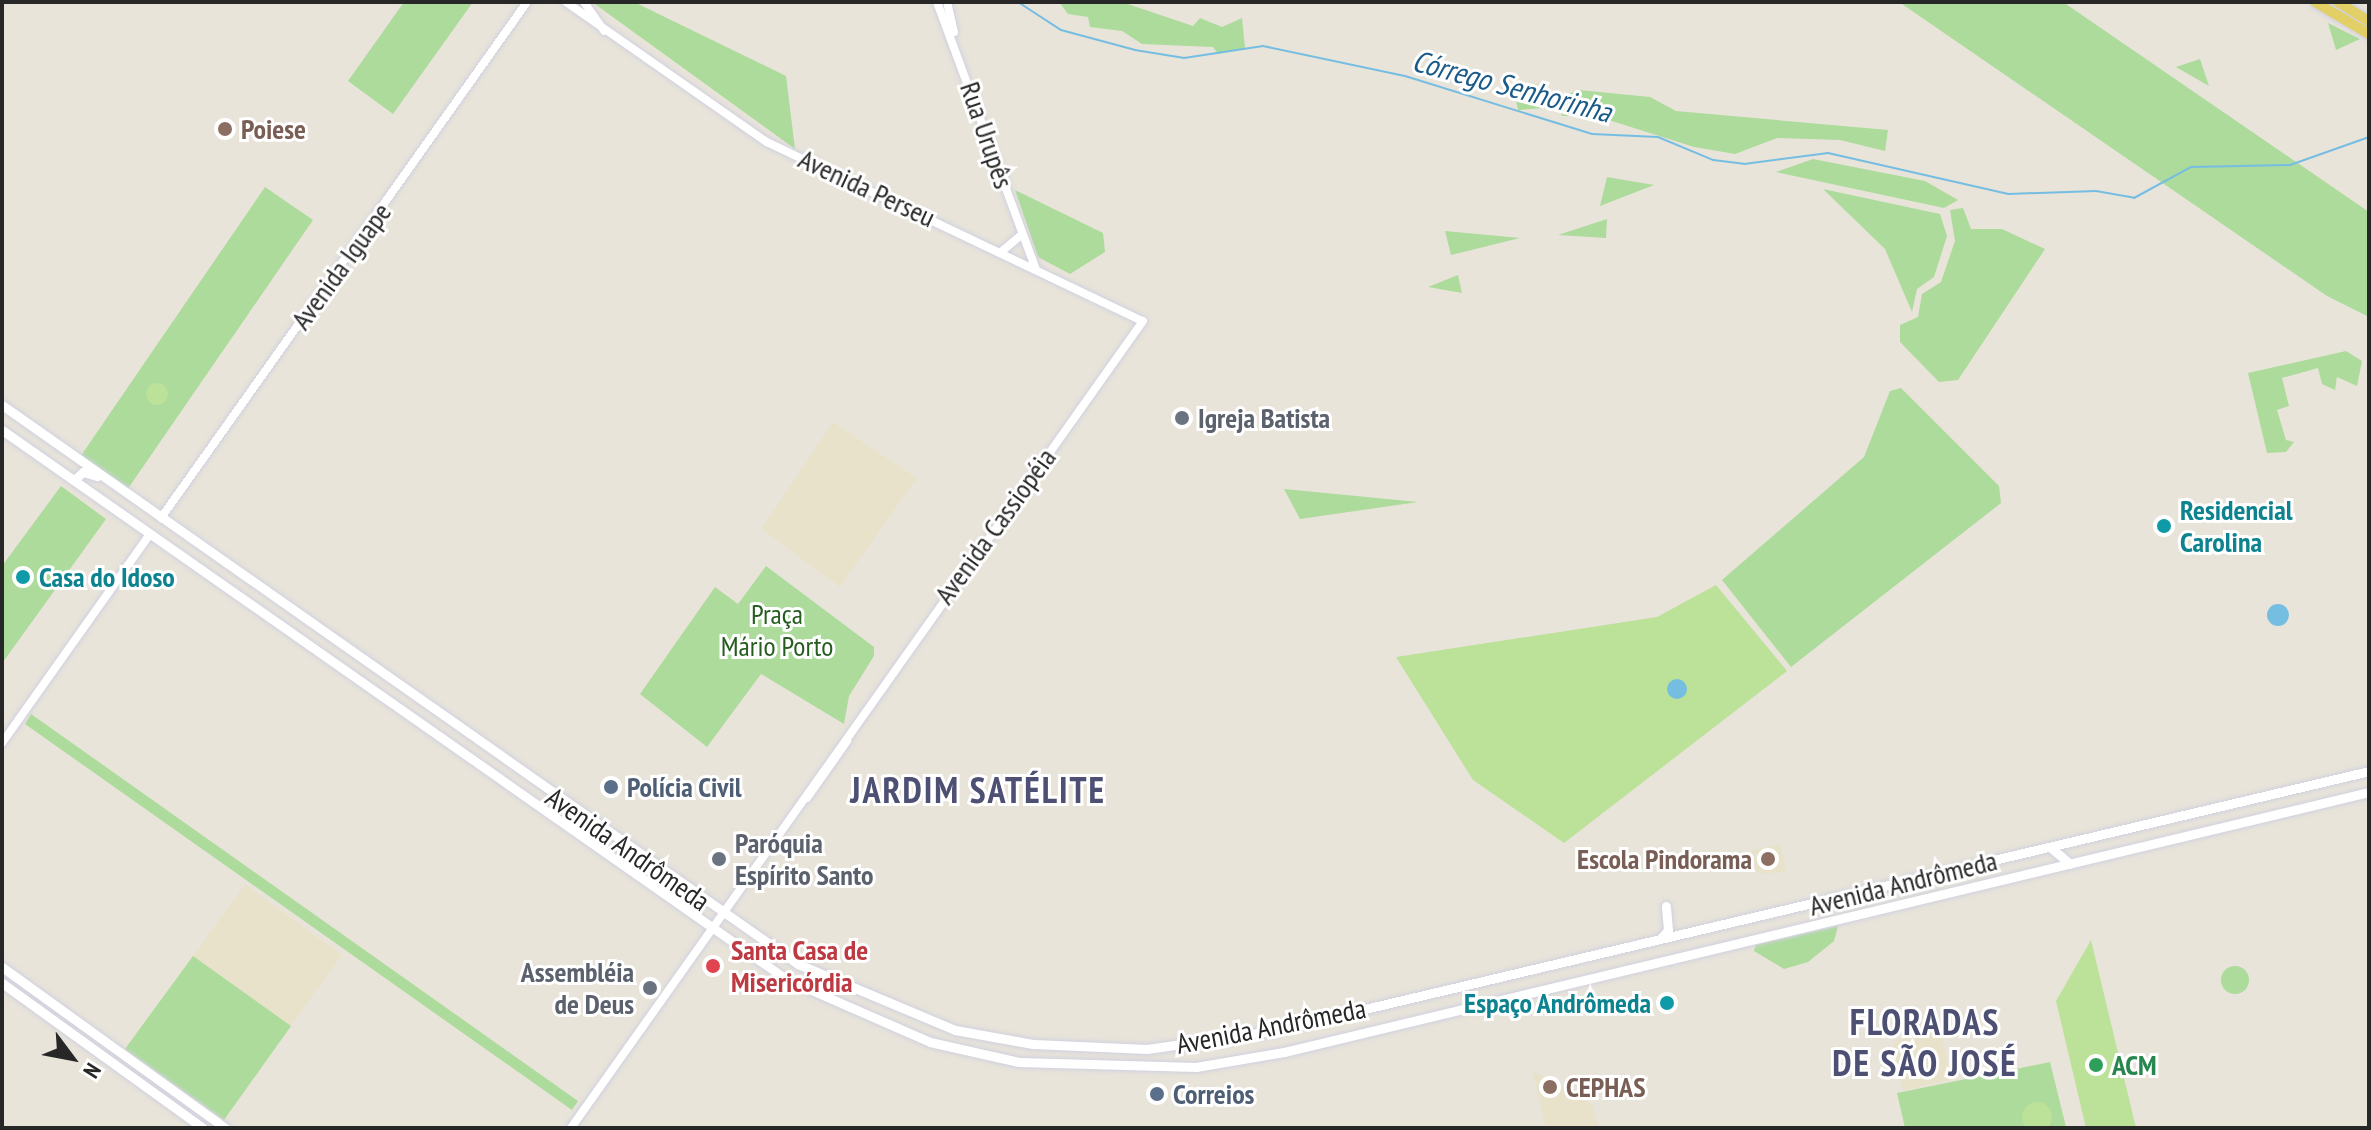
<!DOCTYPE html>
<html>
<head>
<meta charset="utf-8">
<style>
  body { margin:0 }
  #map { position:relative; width:2371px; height:1130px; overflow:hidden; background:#e9e4da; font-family:"PT Sans Narrow",sans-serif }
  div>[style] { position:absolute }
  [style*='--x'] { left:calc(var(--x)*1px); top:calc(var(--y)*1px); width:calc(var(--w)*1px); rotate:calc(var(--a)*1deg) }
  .education>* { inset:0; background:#e9e2cb }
  .green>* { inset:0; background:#acdb9b }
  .round { border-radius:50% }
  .pitch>* { inset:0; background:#bce198 }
  .water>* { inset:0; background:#76bde2 }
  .stream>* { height:2px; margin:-1px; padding:0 1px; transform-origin:1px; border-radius:1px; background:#76bde2 }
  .roads { filter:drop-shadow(0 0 2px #d0d1df) drop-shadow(0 0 2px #d0d1df) }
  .tertiary>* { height:8px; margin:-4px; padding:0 4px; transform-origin:4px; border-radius:4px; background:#fff }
  .secondary>* { height:9px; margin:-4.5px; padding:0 4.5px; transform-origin:4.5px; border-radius:4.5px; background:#fff }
  .primary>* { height:10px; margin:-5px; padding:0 5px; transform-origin:5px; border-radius:5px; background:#e2cf66 }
  .dots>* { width:22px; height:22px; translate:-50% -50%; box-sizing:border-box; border:4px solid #fff; border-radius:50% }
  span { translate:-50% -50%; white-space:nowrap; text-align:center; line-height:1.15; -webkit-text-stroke:6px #fff; paint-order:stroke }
  .education-label { font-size:28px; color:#785e54; font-weight:700 }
  .left { translate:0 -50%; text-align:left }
  .right { translate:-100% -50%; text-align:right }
  .street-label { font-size:28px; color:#272727 }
  .worship-label { font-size:28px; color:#5b616d; font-weight:700 }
  .culture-label { font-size:28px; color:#0d838f; font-weight:700 }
  .park-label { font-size:28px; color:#275c20 }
  .service-label { font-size:28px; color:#4e5e75; font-weight:700 }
  .health-label { font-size:28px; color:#be3a42; font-weight:700 }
  .leisure-label { font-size:28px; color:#27864d; font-weight:700 }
  .water-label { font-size:30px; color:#195a89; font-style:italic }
  .district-label { font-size:36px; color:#4d5073; font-weight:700; letter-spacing:2px }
  .frame { position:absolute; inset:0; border:4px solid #272727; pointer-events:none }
  .north { position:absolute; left:32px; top:1018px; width:80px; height:80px; -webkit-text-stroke:6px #fff; paint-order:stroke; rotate:122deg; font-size:22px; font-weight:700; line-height:32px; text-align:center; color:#272727 }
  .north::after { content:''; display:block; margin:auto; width:28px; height:36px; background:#272727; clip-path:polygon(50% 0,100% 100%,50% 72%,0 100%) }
</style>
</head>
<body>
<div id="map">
  <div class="education">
    <i style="clip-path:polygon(833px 422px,917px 478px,840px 587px,761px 529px)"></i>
    <i style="clip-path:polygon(1780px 844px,1786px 872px,1757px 874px,1752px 850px)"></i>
    <i style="clip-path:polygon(245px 884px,342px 955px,291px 1026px,193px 956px)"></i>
    <i style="clip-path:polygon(1940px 1030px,1952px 1079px,1903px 1091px,1892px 1042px)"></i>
    <i style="clip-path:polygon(1532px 1070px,1593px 1105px,1599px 1128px,1546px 1128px)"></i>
  </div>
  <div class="green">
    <i style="clip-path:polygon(404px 2px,473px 2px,393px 114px,348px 81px)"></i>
    <i style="clip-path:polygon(592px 2px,634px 2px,786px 76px,795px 149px)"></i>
    <i style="clip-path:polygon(1059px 2px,1122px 2px,1193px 26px,1200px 18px,1222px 27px,1242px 18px,1245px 48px,1218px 54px,1213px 47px,1142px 44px,1122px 31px,1090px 27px,1088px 17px,1068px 14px)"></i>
    <i style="clip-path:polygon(1899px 2px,2063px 2px,2369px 212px,2369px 317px,2327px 296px)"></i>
    <i style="clip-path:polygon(2328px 23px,2360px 39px,2336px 50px)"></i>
    <i style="clip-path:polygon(2200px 59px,2209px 86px,2176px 67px)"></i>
    <i style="clip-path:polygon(1536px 84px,1552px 100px,1579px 90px,1650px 97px,1676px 111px,1888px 130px,1885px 151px,1840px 140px,1777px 138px,1735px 154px,1694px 147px,1596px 116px,1562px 116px,1558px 107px,1518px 110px,1513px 86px)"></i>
    <i style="clip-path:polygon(1813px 159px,1925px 181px,1958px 200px,1944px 208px,1776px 172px)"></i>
    <i style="clip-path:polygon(1607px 177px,1654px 185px,1600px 206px)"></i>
    <i style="clip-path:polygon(265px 187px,313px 220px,127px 490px,80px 457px)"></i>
    <i style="clip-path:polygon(1823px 189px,1940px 214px,1947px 236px,1934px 277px,1917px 289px,1912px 312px,1885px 249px)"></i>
    <i style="clip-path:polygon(1015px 190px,1103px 233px,1105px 252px,1070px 274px,1038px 257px)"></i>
    <i style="clip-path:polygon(1963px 208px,1971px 229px,2002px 229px,2045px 249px,1958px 380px,1939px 382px,1900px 342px,1900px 325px,1918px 317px,1922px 294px,1941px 282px,1955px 241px,1950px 210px)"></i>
    <i style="clip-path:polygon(1607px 219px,1606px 238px,1558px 235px)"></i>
    <i style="clip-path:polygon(1445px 231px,1520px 238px,1451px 255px)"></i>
    <i style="clip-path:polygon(1458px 275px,1462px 293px,1428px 287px)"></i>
    <i style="clip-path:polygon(2346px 351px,2362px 361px,2357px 386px,2337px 377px,2335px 390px,2322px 384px,2318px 368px,2282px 378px,2289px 406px,2277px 410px,2286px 440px,2294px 442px,2286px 452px,2267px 453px,2248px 373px)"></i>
    <i style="clip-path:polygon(1901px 388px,1999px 486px,2001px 503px,1791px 667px,1722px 580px,1864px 457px,1890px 391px)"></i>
    <i style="clip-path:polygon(61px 486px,106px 519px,3px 662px,2px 566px)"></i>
    <i style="clip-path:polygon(1284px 489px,1418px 502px,1300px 519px)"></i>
    <i style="clip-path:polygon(766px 566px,874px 647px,874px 656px,849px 696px,844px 724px,761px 674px,707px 747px,640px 694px,715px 587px,738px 604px)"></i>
    <i style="clip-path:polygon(31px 714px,578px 1101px,572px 1110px,25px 724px)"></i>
    <i style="clip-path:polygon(1838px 926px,1834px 941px,1808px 962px,1784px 969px,1754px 951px,1756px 945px)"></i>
    <i style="clip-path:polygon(193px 956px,291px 1026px,224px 1120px,125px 1049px)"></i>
    <i class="round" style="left:2221px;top:966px;width:28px;height:28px"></i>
    <i style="clip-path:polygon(2050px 1062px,2066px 1127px,1905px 1128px,1897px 1093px)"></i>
  </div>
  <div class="pitch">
    <i class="round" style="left:146px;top:383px;width:22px;height:22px"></i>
    <i style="clip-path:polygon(1716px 585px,1787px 671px,1564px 843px,1473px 780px,1396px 657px,1657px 617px)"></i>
    <i style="clip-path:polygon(2091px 940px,2136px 1128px,2086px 1128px,2056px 1001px)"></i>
    <i class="round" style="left:2022px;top:1102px;width:30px;height:30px"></i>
  </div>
  <div class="water">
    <i class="round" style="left:2267px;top:604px;width:22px;height:22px"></i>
    <i class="round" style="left:1667px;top:679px;width:20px;height:20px"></i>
  </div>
  <div class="stream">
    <i style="--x:1018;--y:2;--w:51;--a:33.1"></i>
    <i style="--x:1061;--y:30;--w:77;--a:15.1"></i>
    <i style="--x:1135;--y:50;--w:50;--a:9.3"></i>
    <i style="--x:1184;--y:58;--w:80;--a:-8.6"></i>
    <i style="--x:1263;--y:46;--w:145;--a:11.9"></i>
    <i style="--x:1405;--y:76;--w:196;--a:17.2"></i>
    <i style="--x:1592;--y:134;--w:66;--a:2.6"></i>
    <i style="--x:1658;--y:137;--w:60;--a:22.7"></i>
    <i style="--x:1713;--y:160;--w:31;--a:7"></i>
    <i style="--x:1744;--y:164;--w:85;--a:-7.5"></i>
    <i style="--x:1828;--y:153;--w:185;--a:12.8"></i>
    <i style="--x:2008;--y:194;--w:88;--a:-2"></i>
    <i style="--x:2096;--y:191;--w:39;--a:10"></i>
    <i style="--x:2134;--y:198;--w:65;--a:-28.5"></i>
    <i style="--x:2191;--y:167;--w:99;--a:-1.2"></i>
    <i style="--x:2290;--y:165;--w:84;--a:-19.5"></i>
  </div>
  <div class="roads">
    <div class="tertiary">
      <i style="--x:566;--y:2;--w:245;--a:34.9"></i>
      <i style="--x:767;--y:142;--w:416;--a:25.5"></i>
      <i style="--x:1143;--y:321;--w:989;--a:125.33"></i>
      <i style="--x:584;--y:2;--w:35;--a:55"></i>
      <i style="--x:937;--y:2;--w:283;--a:69.7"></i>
      <i style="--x:947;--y:2;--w:31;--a:77"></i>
      <i style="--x:1001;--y:252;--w:26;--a:-40"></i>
      <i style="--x:161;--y:518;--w:633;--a:-54.65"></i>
      <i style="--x:2;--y:743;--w:256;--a:-54.7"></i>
      <i style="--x:807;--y:798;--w:70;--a:-54.9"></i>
    </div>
    <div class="secondary">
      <i style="--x:2;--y:405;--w:973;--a:35.08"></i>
      <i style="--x:798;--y:964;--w:170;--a:22.8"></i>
      <i style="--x:955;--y:1030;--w:79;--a:10.2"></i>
      <i style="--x:1033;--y:1044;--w:114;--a:2.5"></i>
      <i style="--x:1147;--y:1049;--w:126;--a:-8.2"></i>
      <i style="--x:1272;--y:1031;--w:1127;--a:-13.33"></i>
      <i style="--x:2;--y:430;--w:957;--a:35"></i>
      <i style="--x:786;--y:979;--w:157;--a:23.6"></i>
      <i style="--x:930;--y:1042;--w:91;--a:12.7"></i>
      <i style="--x:1019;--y:1062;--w:177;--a:1.6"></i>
      <i style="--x:1196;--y:1067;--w:89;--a:-9.7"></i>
      <i style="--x:1284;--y:1052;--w:1116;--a:-13.48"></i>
      <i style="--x:74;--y:480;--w:12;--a:-42"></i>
      <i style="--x:83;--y:472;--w:15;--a:16"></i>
      <i style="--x:2050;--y:847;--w:26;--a:40"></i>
      <i style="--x:1660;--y:939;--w:12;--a:-48"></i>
      <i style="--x:1668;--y:930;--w:24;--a:-95"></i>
      <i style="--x:2;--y:967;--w:275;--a:35.8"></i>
      <i style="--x:2;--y:983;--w:248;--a:35.8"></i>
    </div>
    <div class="primary">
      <i style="--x:2315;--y:2;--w:63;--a:30.7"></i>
      <i style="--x:2338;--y:2;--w:36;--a:32"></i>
    </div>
  </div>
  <div class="dots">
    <i style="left:225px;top:129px;background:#8d6e63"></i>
    <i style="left:1182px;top:418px;background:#6b7280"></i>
    <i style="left:2164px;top:526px;background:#0f9aa8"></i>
    <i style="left:23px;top:577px;background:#0f9aa8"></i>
    <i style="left:611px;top:787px;background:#5c6f8a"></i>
    <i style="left:719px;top:859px;background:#6b7280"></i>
    <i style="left:1768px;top:859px;background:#8d6e63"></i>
    <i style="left:713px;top:966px;background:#e0444e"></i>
    <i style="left:650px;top:988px;background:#6b7280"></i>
    <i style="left:1667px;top:1003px;background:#0f9aa8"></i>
    <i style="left:2096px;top:1065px;background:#2e9e5b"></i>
    <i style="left:1550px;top:1087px;background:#8d6e63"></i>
    <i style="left:1157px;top:1094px;background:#5c6f8a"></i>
  </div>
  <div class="education-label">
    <span class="left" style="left:241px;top:129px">Poiese</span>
    <span class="right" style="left:1752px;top:859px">Escola Pindorama</span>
    <span class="left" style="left:1566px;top:1087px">CEPHAS</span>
  </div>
  <div class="street-label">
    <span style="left:987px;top:135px;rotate:71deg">Rua Urupês</span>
    <span style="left:867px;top:188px;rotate:25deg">Avenida Perseu</span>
    <span style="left:341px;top:266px;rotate:-54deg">Avenida Iguape</span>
    <span style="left:995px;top:526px;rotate:-54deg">Avenida Cassiopéia</span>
    <span style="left:628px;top:849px;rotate:35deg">Avenida Andrômeda</span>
    <span style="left:1903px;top:883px;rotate:-14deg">Avenida Andrômeda</span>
    <span style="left:1271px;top:1026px;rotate:-11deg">Avenida Andrômeda</span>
  </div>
  <div class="worship-label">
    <span class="left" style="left:1198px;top:418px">Igreja Batista</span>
    <span class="left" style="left:735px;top:859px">Paróquia<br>Espírito Santo</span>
    <span class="right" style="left:634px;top:988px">Assembléia<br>de Deus</span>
  </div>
  <div class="culture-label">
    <span class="left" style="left:2180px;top:526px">Residencial<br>Carolina</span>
    <span class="left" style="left:39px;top:577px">Casa do Idoso</span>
    <span class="right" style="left:1651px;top:1003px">Espaço Andrômeda</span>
  </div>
  <div class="park-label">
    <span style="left:777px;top:630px">Praça<br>Mário Porto</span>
  </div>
  <div class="service-label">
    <span class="left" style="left:627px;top:787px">Polícia Civil</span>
    <span class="left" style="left:1173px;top:1094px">Correios</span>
  </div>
  <div class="health-label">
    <span class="left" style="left:731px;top:966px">Santa Casa de<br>Misericórdia</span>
  </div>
  <div class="leisure-label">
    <span class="left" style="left:2112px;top:1065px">ACM</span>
  </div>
  <div class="water-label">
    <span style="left:1512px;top:86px;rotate:15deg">Córrego Senhorinha</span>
  </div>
  <div class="district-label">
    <span style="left:978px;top:790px">JARDIM SATÉLITE</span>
    <span style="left:1925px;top:1042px">FLORADAS<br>DE SÃO JOSÉ</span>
  </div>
  <div class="frame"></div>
  <div class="north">N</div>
</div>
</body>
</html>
